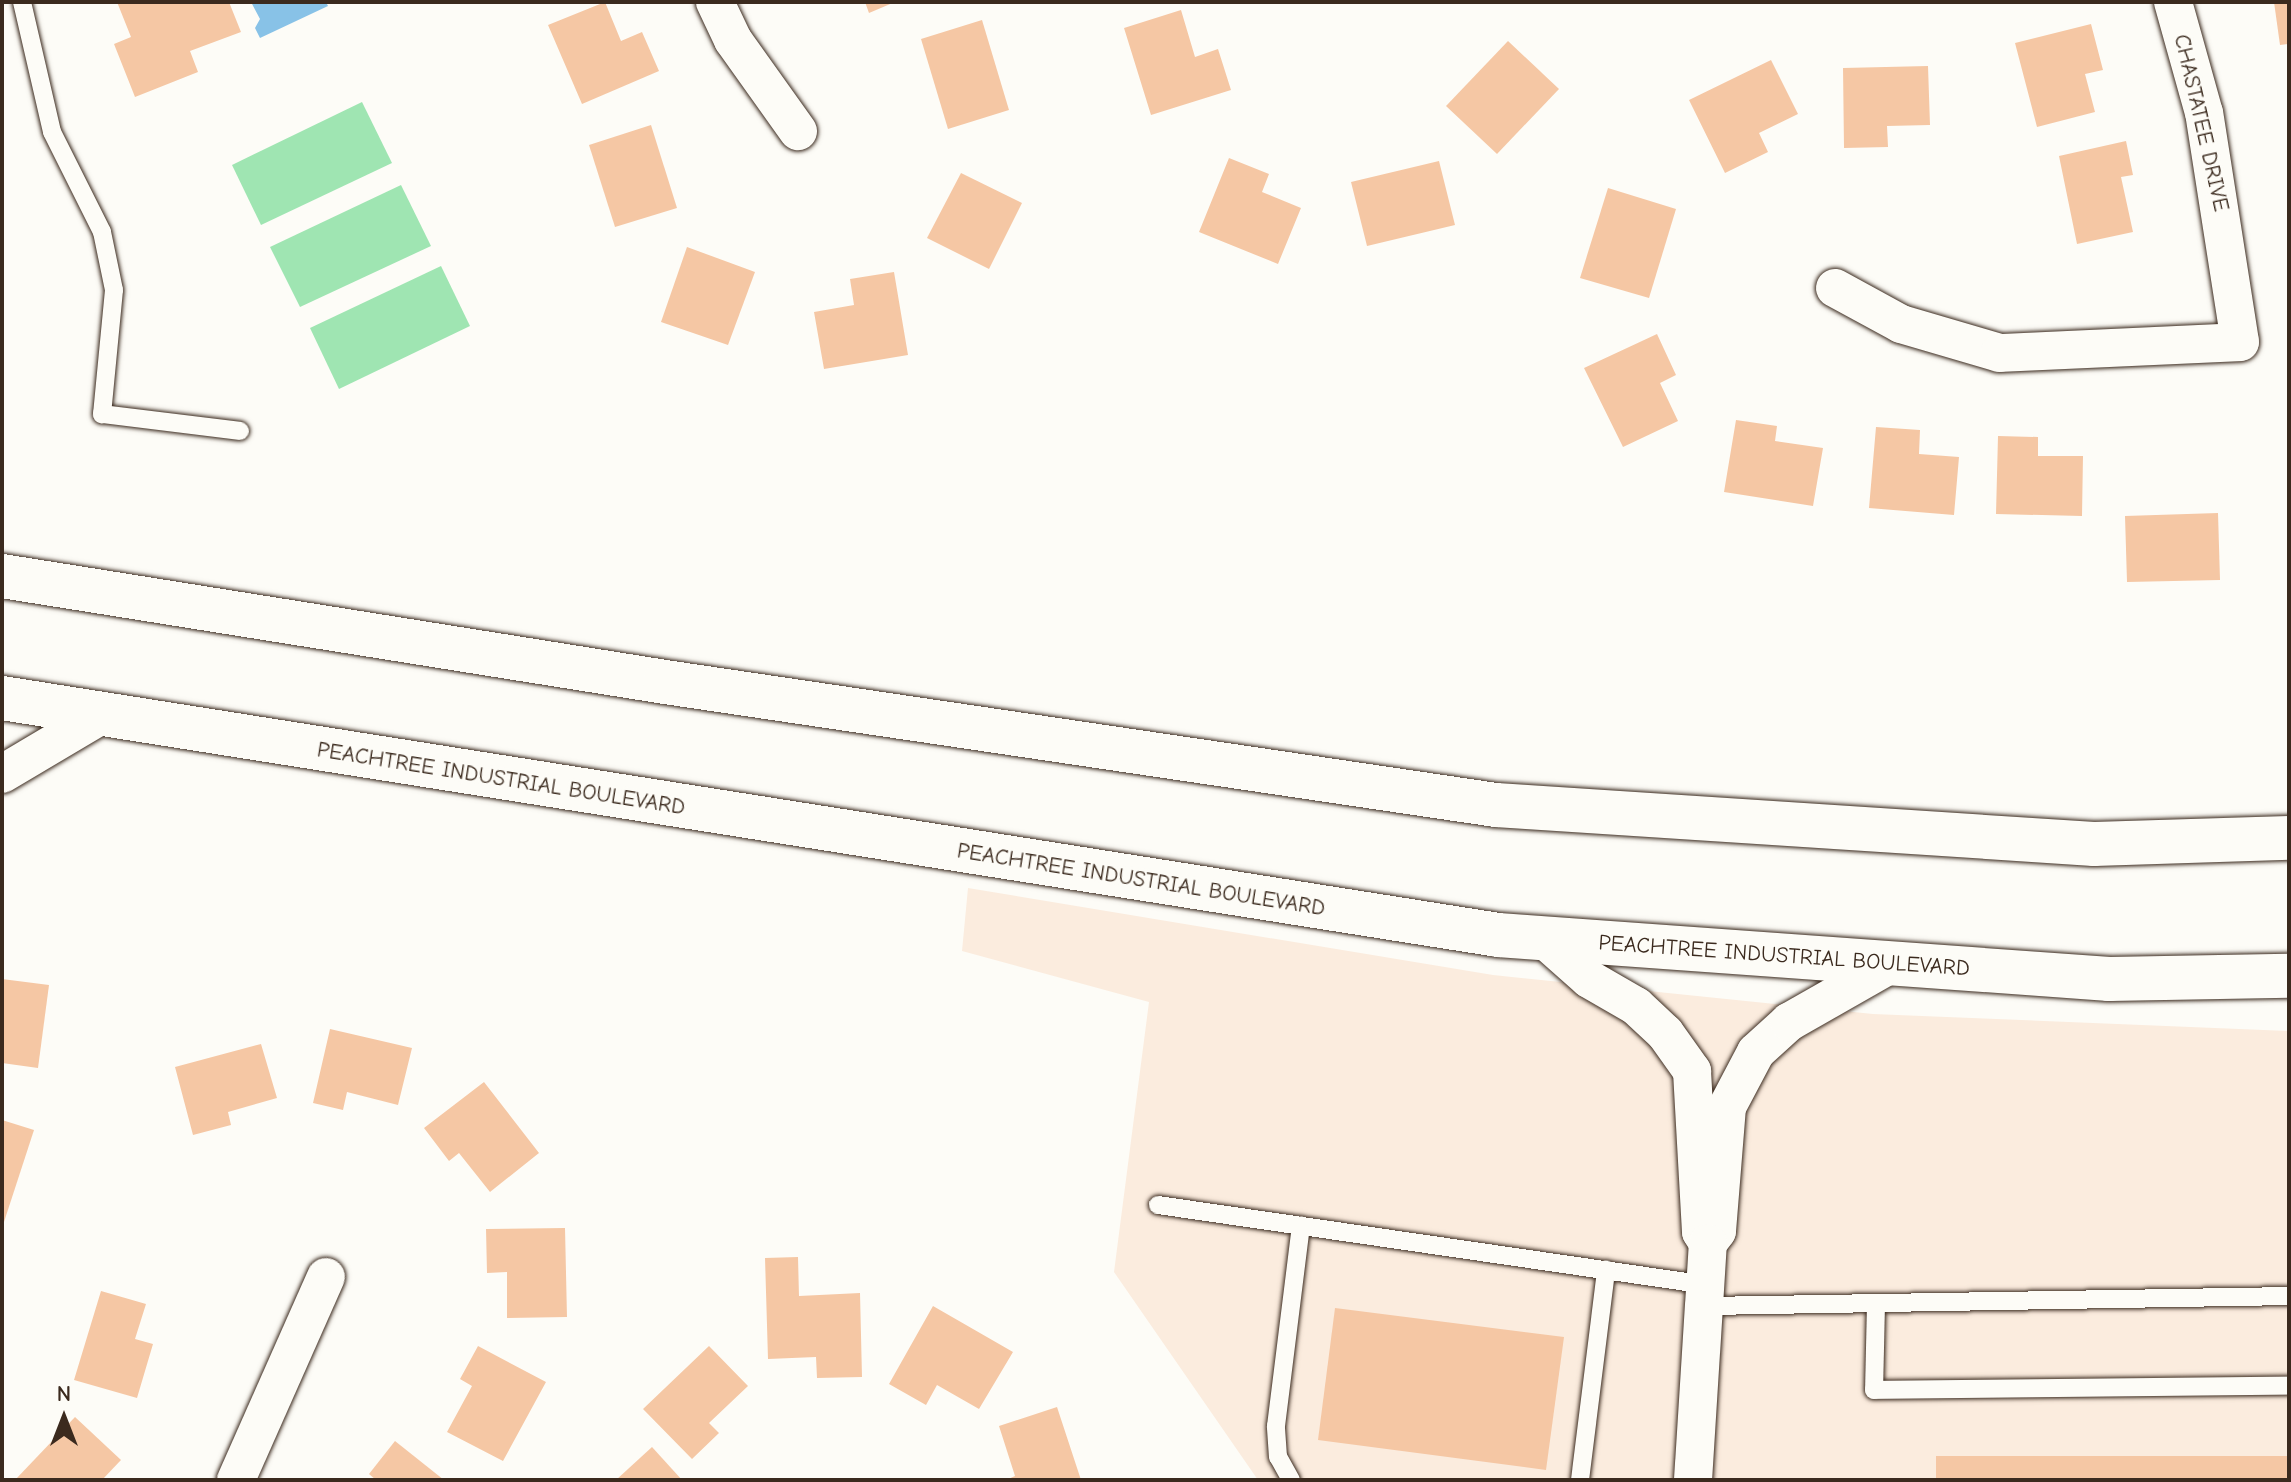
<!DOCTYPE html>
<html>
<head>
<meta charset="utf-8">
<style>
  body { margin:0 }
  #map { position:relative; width:2291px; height:1482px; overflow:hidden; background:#fdfcf7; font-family:"Comic Neue",sans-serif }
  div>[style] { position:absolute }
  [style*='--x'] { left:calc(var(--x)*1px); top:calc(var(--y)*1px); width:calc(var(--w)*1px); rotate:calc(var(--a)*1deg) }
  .built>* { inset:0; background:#fbecde }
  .green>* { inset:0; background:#9fe5b2 }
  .water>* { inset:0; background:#88c2e7 }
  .building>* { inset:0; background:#f5c7a4 }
  .roads { filter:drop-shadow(0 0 2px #3b2a1e) drop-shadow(0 0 2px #3b2a1e) }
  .service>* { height:18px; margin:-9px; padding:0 9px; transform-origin:9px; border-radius:9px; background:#fdfcf7 }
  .minor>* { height:38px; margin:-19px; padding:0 19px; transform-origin:19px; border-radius:19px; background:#fdfcf7 }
  .trunk>* { height:44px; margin:-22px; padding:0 22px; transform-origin:22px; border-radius:22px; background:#fdfcf7 }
  span { translate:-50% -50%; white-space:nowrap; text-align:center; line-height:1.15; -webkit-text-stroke:6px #fdfcf7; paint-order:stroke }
  .street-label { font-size:22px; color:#3b2a1e }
  .frame { position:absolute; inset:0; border:4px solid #3b2a1e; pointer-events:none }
  .north { position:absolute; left:24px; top:1378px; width:80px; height:80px; -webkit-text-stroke:6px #fdfcf7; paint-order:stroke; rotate:0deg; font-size:22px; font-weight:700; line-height:32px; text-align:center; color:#3b2a1e }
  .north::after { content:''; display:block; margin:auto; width:28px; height:36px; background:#3b2a1e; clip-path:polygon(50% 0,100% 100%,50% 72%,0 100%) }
</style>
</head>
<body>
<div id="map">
  <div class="built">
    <i style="clip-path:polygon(968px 888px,1493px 975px,1873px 1014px,2289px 1031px,2289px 1480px,1258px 1480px,1114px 1272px,1149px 1002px,962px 951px)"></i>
  </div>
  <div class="green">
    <i style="clip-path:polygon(362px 102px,392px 163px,261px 225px,232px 165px)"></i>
    <i style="clip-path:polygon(401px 185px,431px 246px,300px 307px,270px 247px)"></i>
    <i style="clip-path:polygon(441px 266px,470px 326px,339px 389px,310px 328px)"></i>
  </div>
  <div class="water">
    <i style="clip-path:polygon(251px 2px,326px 2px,328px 6px,260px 38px,255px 28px,260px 19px)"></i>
  </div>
  <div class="building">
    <i style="clip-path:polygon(117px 2px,229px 2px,241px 32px,190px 51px,198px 72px,135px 97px,114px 44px,131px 37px)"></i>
    <i style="clip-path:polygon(605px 2px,621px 41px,642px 32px,659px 71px,582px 104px,548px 25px)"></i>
    <i style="clip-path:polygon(865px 2px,895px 2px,869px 13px)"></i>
    <i style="clip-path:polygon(2274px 2px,2289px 2px,2289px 44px,2280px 45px)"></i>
    <i style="clip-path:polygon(1181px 10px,1195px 57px,1218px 49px,1231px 90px,1151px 115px,1124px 28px)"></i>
    <i style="clip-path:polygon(982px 20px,1009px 110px,948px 129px,921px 39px)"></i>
    <i style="clip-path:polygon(2091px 24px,2103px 70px,2085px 74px,2095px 112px,2037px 127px,2015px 43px)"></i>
    <i style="clip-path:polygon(1508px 41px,1559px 89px,1497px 154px,1446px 106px)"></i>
    <i style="clip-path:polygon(1771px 60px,1798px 114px,1759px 133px,1768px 152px,1725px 173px,1689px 100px)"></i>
    <i style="clip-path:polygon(1928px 66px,1930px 125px,1887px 126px,1888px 147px,1844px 148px,1843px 68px)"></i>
    <i style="clip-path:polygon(651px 125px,677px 208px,615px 227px,589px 145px)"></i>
    <i style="clip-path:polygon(2126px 141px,2133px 175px,2121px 177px,2133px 232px,2077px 244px,2059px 156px)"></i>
    <i style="clip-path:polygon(1229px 158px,1269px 174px,1262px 192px,1301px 208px,1278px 264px,1199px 232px)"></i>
    <i style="clip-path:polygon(1439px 161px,1455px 225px,1367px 246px,1351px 182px)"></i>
    <i style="clip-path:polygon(961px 173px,1022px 203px,989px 269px,927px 238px)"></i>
    <i style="clip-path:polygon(1608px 188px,1676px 209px,1649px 298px,1580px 278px)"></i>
    <i style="clip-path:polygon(687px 247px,755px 272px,728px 345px,661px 322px)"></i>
    <i style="clip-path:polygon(894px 272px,908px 355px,824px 369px,814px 312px,854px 305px,850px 279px)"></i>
    <i style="clip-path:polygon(1657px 334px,1676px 375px,1660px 383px,1678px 421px,1623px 447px,1584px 368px)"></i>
    <i style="clip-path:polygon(1736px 420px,1777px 426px,1775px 441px,1823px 448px,1813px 506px,1724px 492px)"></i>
    <i style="clip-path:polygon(1876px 427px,1920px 430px,1919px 454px,1959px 457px,1954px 515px,1869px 508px)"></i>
    <i style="clip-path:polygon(1998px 436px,2038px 437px,2038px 456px,2083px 456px,2082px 516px,1996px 514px)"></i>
    <i style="clip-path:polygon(2218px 513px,2220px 580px,2127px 582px,2125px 516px)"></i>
    <i style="clip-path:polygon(2px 979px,49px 985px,38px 1068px,2px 1063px)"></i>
    <i style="clip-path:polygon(330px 1029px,412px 1048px,398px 1105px,347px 1092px,343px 1110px,313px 1103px)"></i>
    <i style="clip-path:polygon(261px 1044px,277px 1098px,228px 1112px,231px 1125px,193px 1135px,175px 1067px)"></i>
    <i style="clip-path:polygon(484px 1082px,539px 1153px,490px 1192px,459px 1153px,449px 1161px,424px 1128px)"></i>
    <i style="clip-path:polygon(2px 1120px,34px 1130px,3px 1225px,2px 1225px)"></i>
    <i style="clip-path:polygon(565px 1228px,567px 1317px,507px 1318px,507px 1272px,487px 1273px,486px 1229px)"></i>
    <i style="clip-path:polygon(798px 1257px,799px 1296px,860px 1293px,862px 1377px,817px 1378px,816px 1357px,768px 1359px,765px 1258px)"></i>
    <i style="clip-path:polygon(101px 1291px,146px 1304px,135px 1339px,153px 1344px,137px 1398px,74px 1380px)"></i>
    <i style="clip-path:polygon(933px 1306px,1013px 1352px,979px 1409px,937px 1385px,926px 1405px,889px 1384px)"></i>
    <i style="clip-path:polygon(1335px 1308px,1564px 1337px,1546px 1470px,1318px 1440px)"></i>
    <i style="clip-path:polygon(478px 1346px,546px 1382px,503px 1461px,447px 1432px,472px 1386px,460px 1379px)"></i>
    <i style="clip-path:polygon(709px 1346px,748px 1386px,709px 1423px,719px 1433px,692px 1459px,643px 1409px)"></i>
    <i style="clip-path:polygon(1057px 1407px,1081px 1480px,1006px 1480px,1015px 1476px,999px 1426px)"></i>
    <i style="clip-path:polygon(75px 1417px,121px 1460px,102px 1480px,15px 1480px)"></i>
    <i style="clip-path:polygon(395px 1441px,444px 1480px,376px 1480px,369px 1474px)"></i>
    <i style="clip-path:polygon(652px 1447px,682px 1480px,616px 1480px)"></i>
    <i style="clip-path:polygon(1936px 1456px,2289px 1456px,2289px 1480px,1936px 1480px)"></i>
  </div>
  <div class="roads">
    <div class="service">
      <i style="--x:22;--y:2;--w:133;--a:77"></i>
      <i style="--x:52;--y:132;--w:112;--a:63.4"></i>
      <i style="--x:102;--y:232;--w:59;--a:78.3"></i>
      <i style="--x:114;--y:290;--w:125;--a:95.5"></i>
      <i style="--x:102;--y:414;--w:139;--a:7"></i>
      <i style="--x:1158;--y:1205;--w:555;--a:8.29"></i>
      <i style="--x:1876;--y:1304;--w:86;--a:91.3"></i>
      <i style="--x:1874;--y:1390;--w:415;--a:-0.6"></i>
      <i style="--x:1707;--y:1306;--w:582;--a:-0.98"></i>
      <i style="--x:1291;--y:1480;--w:26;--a:-119"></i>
      <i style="--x:1278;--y:1457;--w:31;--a:-94"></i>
      <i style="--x:1276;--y:1426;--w:202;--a:-82.9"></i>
      <i style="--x:1580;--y:1480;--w:212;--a:-82.9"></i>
    </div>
    <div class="minor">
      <i style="--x:715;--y:2;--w:42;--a:64.7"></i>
      <i style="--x:733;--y:40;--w:112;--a:54.5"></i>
      <i style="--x:1835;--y:288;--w:75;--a:28.6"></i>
      <i style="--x:1901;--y:324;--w:103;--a:16.3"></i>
      <i style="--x:2000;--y:353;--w:240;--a:-2.6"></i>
      <i style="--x:2240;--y:342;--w:232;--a:-98.9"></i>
      <i style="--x:2204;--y:113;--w:115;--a:-105.6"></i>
      <i style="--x:2;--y:774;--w:117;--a:-30.7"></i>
      <i style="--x:1544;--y:939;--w:60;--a:41.6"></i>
      <i style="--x:1589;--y:979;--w:54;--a:29.9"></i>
      <i style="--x:1636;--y:1006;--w:40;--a:43"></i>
      <i style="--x:1665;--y:1033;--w:47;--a:54.6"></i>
      <i style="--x:1692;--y:1071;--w:161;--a:86.8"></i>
      <i style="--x:1701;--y:1232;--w:13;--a:58"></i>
      <i style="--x:1708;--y:1243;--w:15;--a:-53"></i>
      <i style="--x:1717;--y:1231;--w:124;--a:-85.4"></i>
      <i style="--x:1727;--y:1107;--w:62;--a:-62.2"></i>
      <i style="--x:1756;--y:1052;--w:45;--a:-42.3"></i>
      <i style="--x:1789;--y:1022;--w:120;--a:-29.6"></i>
      <i style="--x:236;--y:1480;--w:222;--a:-66.1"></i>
      <i style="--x:1693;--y:1480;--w:237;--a:-86.4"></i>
    </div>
    <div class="trunk">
      <i style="--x:2;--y:576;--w:671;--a:9.08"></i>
      <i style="--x:665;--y:682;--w:840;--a:8.42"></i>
      <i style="--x:1496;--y:805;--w:599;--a:3.73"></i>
      <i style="--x:2094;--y:844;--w:195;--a:-1.8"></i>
      <i style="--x:2;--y:698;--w:1515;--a:9"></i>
      <i style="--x:1498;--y:935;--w:613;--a:4.12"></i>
      <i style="--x:2109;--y:979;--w:180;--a:-1"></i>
    </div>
  </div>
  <div class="street-label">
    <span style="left:2201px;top:123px;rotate:77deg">CHASTATEE DRIVE</span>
    <span style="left:501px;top:779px;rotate:9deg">PEACHTREE INDUSTRIAL BOULEVARD</span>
    <span style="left:1141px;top:880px;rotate:9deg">PEACHTREE INDUSTRIAL BOULEVARD</span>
    <span style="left:1784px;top:956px;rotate:4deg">PEACHTREE INDUSTRIAL BOULEVARD</span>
  </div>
  <div class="frame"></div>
  <div class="north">N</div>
</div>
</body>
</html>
